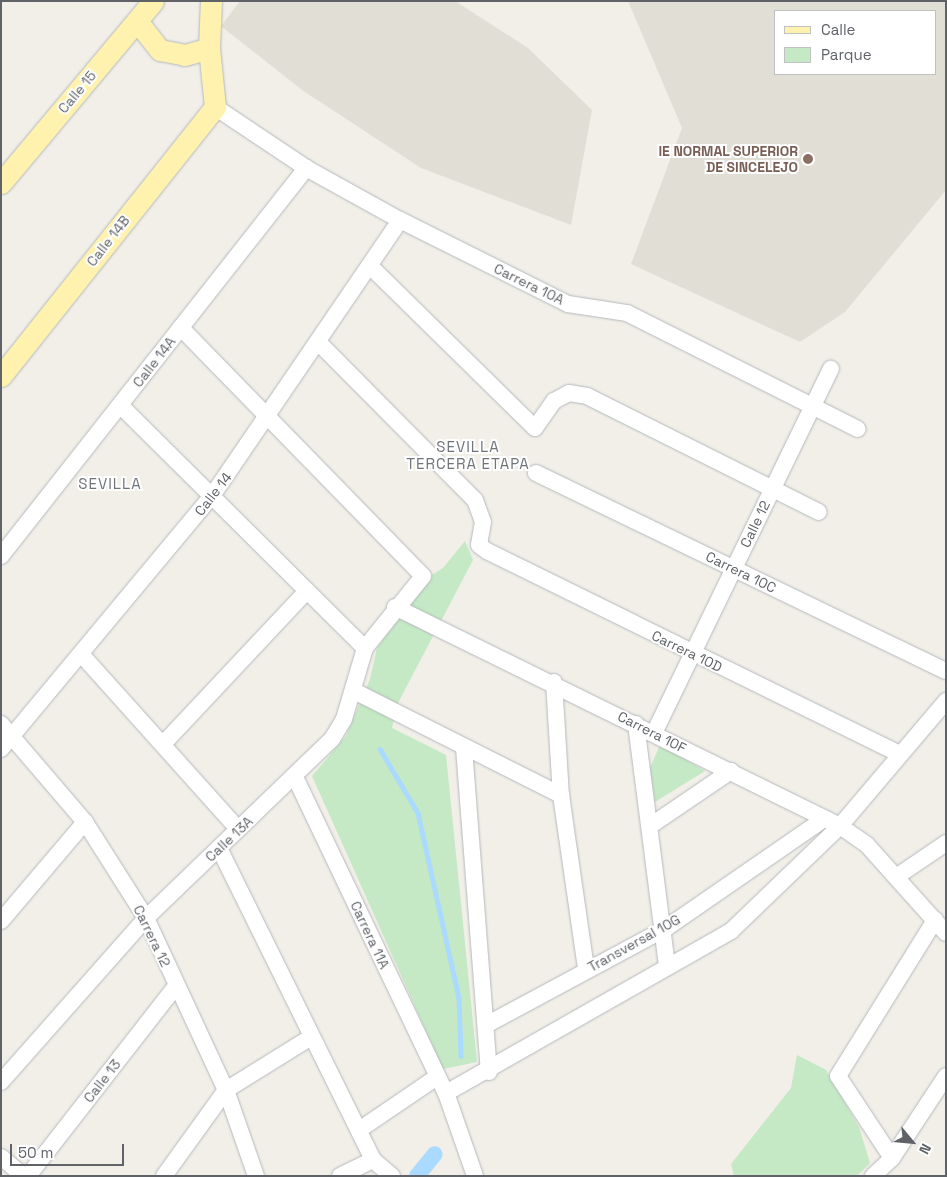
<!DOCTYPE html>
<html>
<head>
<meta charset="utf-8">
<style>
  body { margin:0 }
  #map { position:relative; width:947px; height:1177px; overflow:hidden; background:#f1efe8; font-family:"Space Grotesk",sans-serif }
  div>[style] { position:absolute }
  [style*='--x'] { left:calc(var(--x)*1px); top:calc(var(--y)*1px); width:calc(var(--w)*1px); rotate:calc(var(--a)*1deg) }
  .education>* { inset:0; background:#e1ded6 }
  .green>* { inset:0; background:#c5e8c5 }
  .stream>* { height:4.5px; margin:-2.25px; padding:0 2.25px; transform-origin:2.25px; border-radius:2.25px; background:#aadaff }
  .canal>* { height:16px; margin:-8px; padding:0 8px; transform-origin:8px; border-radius:8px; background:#aadaff }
  .roads { filter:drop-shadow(0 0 1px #b5b8bc) drop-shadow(0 0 1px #b5b8bc) }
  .minor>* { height:16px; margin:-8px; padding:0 8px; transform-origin:8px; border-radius:8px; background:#fff }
  .major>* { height:21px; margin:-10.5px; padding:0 10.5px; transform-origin:10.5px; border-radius:10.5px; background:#fff2af }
  .dots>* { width:14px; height:14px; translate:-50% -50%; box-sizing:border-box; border:2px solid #fff; border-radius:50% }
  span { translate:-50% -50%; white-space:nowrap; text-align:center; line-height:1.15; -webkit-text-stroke:4px #fff; paint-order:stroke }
  .street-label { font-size:14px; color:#5f6368 }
  .education-label { font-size:14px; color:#785e54; font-weight:700 }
  .right { translate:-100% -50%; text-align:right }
  .neighbourhood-label { font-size:15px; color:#70757a; letter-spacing:1px }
  .frame { position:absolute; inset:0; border:2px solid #5f6368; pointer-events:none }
  .legend { position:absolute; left:774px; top:10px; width:162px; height:65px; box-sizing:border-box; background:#fff; border:1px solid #bfc1c3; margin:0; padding:6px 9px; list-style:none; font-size:15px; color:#5f6368 }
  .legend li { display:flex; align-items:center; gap:10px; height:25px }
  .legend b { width:25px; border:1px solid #bfc1c3 }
  .north { position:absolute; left:887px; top:1117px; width:50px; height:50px; -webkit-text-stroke:4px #fff; paint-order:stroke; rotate:118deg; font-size:14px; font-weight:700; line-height:20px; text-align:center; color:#5f6368 }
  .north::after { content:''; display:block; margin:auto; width:18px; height:22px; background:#5f6368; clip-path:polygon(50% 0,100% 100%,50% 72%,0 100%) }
  .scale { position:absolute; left:10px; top:1144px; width:114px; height:22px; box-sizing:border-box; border:2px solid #5f6368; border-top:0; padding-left:6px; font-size:15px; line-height:18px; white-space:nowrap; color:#5f6368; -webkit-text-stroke:4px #fff; paint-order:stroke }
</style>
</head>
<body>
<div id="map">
  <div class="education">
    <i style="clip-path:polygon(240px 1px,455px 1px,528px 48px,592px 110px,571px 225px,421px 168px,302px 90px,221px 26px)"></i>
    <i style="clip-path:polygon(evenodd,628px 1px,946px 1px,946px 190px,845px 312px,800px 342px,631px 264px,682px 128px,628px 1px,776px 11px,936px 11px,936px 74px,776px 74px,776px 11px)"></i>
  </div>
  <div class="green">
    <i style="clip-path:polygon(465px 541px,473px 560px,399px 701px,392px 728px,446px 755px,477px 1062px,443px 1069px,312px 776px,346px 736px,370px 679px,377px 648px,427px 578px,443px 568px)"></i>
    <i style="clip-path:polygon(660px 745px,705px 771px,655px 802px,650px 768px)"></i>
    <i style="clip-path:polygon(797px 1055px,826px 1070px,859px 1127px,870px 1163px,857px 1176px,734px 1176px,731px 1164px,791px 1088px)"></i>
  </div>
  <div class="stream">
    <i style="--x:380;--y:749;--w:74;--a:59.3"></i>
    <i style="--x:418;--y:813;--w:189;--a:77.5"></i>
    <i style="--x:459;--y:998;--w:58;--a:88"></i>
  </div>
  <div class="canal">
    <i style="--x:417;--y:1176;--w:28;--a:-51"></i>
  </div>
  <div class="roads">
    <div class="minor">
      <i style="--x:215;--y:107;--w:110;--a:33.8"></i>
      <i style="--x:306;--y:168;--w:107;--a:29"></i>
      <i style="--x:400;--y:220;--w:188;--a:26.6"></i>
      <i style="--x:568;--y:304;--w:60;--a:8.7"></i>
      <i style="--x:627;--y:313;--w:258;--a:26.7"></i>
      <i style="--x:370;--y:266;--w:231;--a:44.5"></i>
      <i style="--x:535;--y:428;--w:33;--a:-55"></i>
      <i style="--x:554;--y:401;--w:17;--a:-28"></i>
      <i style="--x:569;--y:393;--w:18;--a:9"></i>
      <i style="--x:587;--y:396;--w:259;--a:26.6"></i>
      <i style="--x:319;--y:343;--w:221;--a:45.2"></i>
      <i style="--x:475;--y:500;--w:23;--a:70"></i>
      <i style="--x:483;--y:522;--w:23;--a:100"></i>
      <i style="--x:479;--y:545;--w:10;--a:37"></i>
      <i style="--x:487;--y:551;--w:457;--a:26.2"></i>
      <i style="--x:120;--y:405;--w:345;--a:44.8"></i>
      <i style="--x:536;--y:473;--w:455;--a:25.8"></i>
      <i style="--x:1;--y:556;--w:494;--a:-51.8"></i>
      <i style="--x:395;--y:607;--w:496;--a:26.2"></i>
      <i style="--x:840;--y:826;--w:33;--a:35"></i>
      <i style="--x:867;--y:845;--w:118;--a:48.1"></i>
      <i style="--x:81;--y:654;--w:235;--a:48.1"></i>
      <i style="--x:554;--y:682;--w:113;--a:86.5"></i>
      <i style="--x:561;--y:795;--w:176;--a:81.8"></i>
      <i style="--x:354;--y:691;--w:232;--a:26.7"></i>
      <i style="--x:1;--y:724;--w:129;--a:49.4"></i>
      <i style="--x:85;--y:822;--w:114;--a:57.6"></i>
      <i style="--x:146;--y:918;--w:190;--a:65.1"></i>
      <i style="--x:226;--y:1090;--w:91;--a:70.8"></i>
      <i style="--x:636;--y:724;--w:245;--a:82.7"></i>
      <i style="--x:654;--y:733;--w:405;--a:-64.1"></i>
      <i style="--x:165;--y:742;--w:207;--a:-46.8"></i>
      <i style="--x:464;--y:748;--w:325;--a:85.6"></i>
      <i style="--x:1;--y:749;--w:329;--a:-50.2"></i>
      <i style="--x:212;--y:496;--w:334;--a:-55.7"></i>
      <i style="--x:295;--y:777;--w:350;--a:64.5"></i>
      <i style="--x:446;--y:1093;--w:88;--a:70.7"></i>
      <i style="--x:650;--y:826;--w:98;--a:-34.2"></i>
      <i style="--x:219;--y:848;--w:348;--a:63.7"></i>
      <i style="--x:373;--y:1160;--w:25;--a:40"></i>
      <i style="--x:896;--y:877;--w:60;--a:-34.2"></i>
      <i style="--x:1;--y:921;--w:130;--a:-49.7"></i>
      <i style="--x:488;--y:1024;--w:202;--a:-28.3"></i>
      <i style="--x:666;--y:928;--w:192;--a:-34.6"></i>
      <i style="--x:1;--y:1082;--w:219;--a:-48.5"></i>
      <i style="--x:146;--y:918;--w:258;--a:-43.9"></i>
      <i style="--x:332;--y:739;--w:23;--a:-59"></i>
      <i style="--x:344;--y:719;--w:74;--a:-73.5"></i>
      <i style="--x:365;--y:648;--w:92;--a:-51.1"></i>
      <i style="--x:423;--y:576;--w:347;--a:-134.3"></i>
      <i style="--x:446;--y:1093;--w:328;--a:-29.6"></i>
      <i style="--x:731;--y:931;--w:151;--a:-43.9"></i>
      <i style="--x:840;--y:826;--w:164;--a:-49.7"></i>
      <i style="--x:359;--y:1130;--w:94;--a:-34.2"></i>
      <i style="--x:1;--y:1157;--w:30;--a:40"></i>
      <i style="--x:892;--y:1158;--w:98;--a:-123.4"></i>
      <i style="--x:838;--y:1076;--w:184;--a:-58.1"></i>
      <i style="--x:28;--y:1176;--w:241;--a:-52.1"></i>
      <i style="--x:164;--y:1176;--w:106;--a:-54.2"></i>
      <i style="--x:226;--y:1090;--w:100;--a:-31.9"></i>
      <i style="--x:340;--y:1176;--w:37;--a:-26"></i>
      <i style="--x:873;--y:1176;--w:26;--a:-43"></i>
      <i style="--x:892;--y:1158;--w:98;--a:-56.6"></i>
    </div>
    <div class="major">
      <i style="--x:137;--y:21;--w:37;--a:52"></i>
      <i style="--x:160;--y:50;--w:25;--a:11"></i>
      <i style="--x:185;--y:55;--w:25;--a:-16"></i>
      <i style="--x:1;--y:183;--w:237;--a:-50.1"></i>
      <i style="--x:1;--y:376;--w:344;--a:-51.5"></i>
      <i style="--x:215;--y:107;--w:59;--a:-95.8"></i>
      <i style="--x:209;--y:48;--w:47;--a:-87.6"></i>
    </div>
  </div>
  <div class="dots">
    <i style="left:808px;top:159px;background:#8d6e63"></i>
  </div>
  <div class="street-label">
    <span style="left:77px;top:92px;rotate:-50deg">Calle 15</span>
    <span style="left:108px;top:241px;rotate:-52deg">Calle 14B</span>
    <span style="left:529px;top:284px;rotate:26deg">Carrera 10A</span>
    <span style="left:154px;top:362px;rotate:-52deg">Calle 14A</span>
    <span style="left:213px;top:494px;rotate:-52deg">Calle 14</span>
    <span style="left:755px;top:524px;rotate:-64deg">Calle 12</span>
    <span style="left:741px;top:572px;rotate:26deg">Carrera 10C</span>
    <span style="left:687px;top:651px;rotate:26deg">Carrera 10D</span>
    <span style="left:652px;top:732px;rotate:27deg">Carrera 10F</span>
    <span style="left:229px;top:839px;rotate:-43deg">Calle 13A</span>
    <span style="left:370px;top:935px;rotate:65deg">Carrera 11A</span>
    <span style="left:152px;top:936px;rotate:64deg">Carrera 12</span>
    <span style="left:634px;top:943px;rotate:-29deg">Transversal 10G</span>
    <span style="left:102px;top:1081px;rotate:-52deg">Calle 13</span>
  </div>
  <div class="education-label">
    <span class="right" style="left:798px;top:159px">IE NORMAL SUPERIOR<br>DE SINCELEJO</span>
  </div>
  <div class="neighbourhood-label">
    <span style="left:468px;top:455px">SEVILLA<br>TERCERA ETAPA</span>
    <span style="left:110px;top:484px">SEVILLA</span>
  </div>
  <div class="frame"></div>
  <ul class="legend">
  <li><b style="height:6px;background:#fff2af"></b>Calle</li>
  <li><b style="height:14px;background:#c5e8c5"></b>Parque</li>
  </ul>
  <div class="north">N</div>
  <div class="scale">50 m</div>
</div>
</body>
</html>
